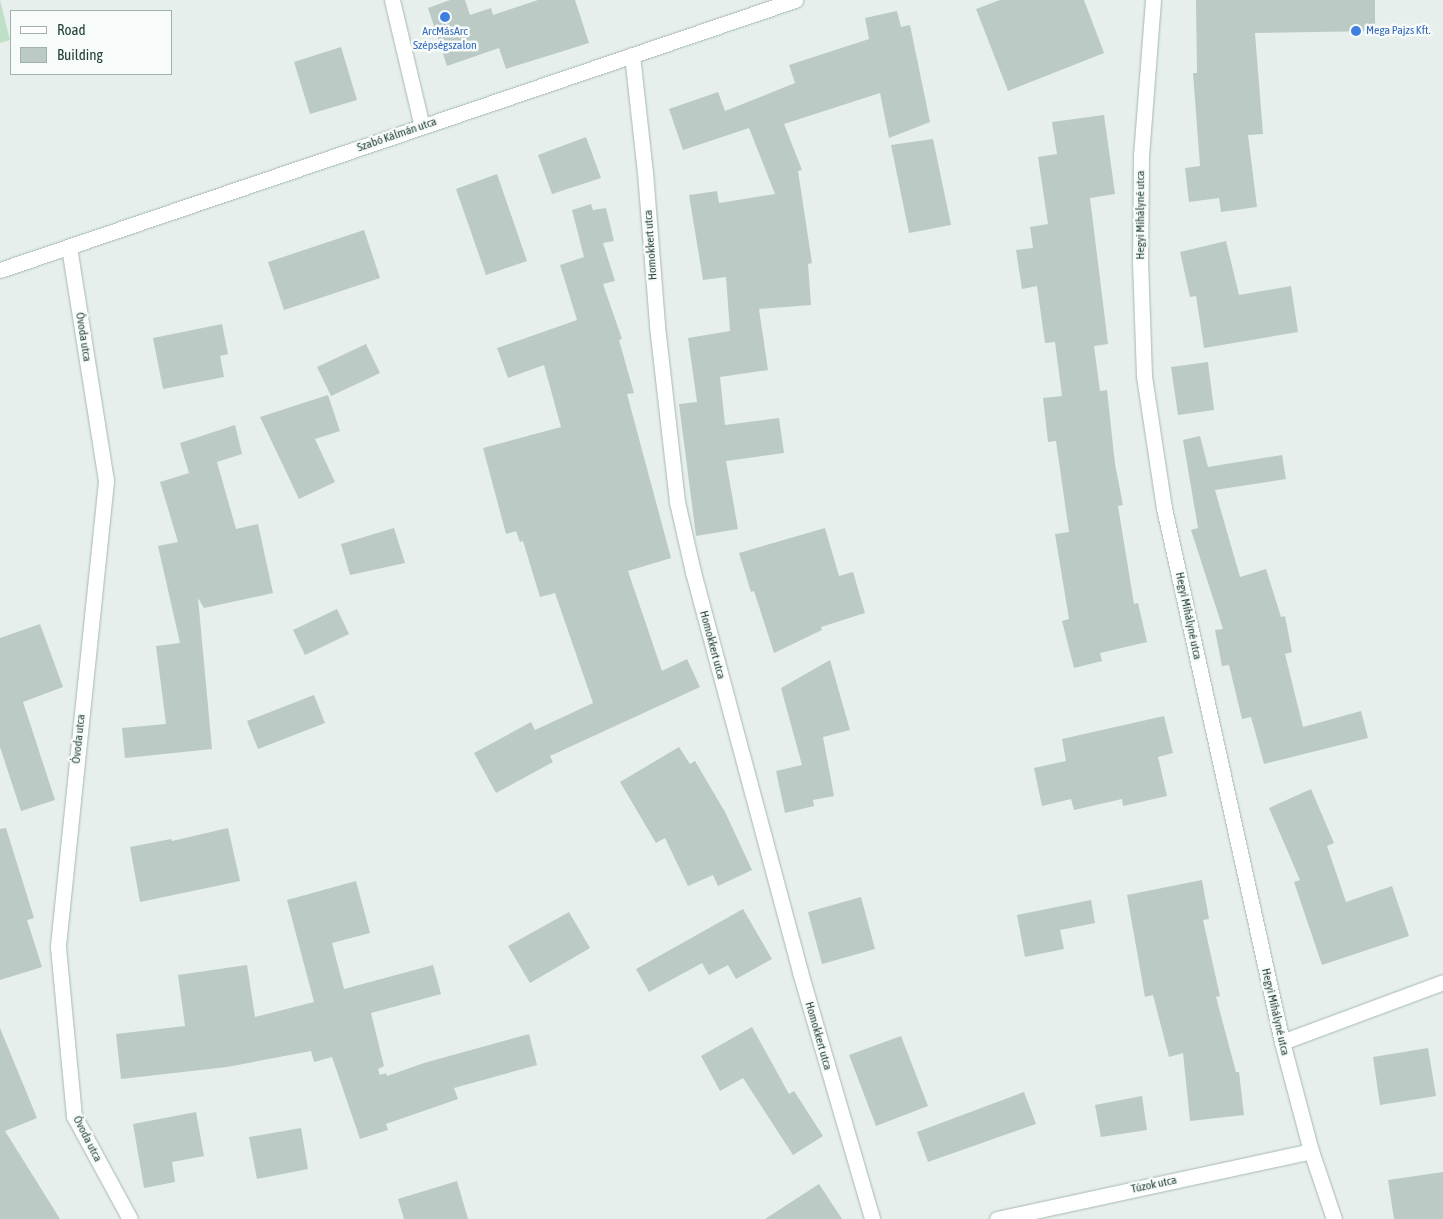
<!DOCTYPE html>
<html>
<head>
<meta charset="utf-8">
<style>
  body { margin:0 }
  #map { position:relative; width:1443px; height:1219px; overflow:hidden; background:#e6efeb; font-family:"Asap Condensed",sans-serif }
  div>[style] { position:absolute }
  [style*='--x'] { left:calc(var(--x)*1px); top:calc(var(--y)*1px); width:calc(var(--w)*1px); rotate:calc(var(--a)*1deg) }
  .green>* { inset:0; background:#bfe0c8 }
  .building>* { inset:0; background:#bbcac4 }
  .roads { filter:drop-shadow(0 0 1px #a8b8b2) drop-shadow(0 0 1px #a8b8b2) }
  .minor>* { height:15px; margin:-7.5px; padding:0 7.5px; transform-origin:7.5px; border-radius:7.5px; background:#fff }
  .dots>* { width:14px; height:14px; translate:-50% -50%; box-sizing:border-box; border:2px solid #f7fbf9; border-radius:50% }
  span { translate:-50% -50%; white-space:nowrap; text-align:center; line-height:1.15; -webkit-text-stroke:5px #f7fbf9; paint-order:stroke }
  .shop-label { font-size:12px; color:#366cbe }
  .left { translate:0 -50%; text-align:left }
  .street-label { font-size:12px; color:#24423a }
  .legend { position:absolute; left:10px; top:10px; width:162px; height:65px; box-sizing:border-box; background:#f7fbf9; border:1px solid #a3b1ad; margin:0; padding:6px 9px; list-style:none; font-size:15px; color:#24423a }
  .legend li { display:flex; align-items:center; gap:10px; height:25px }
  .legend b { width:25px; border:1px solid #a3b1ad }
</style>
</head>
<body>
<div id="map">
  <div class="green">
    <i style="clip-path:polygon(0 0,10px 40px,0 43px)"></i>
  </div>
  <div class="building">
    <i style="clip-path:polygon(450px 0,465px 0,470px 15px,491px 8px,493px 15px,538px 0,575px 0,589px 43px,506px 69px,499px 48px,447px 66px,428px 8px)"></i>
    <i style="clip-path:polygon(1000px 0,1084px 0,1104px 53px,1008px 91px,976px 9px)"></i>
    <i style="clip-path:polygon(1196px 0,1375px 0,1375px 31px,1255px 33px,1263px 134px,1248px 135px,1257px 207px,1221px 212px,1219px 198px,1189px 202px,1185px 168px,1200px 166px,1193px 73px,1197px 73px)"></i>
    <i style="clip-path:polygon(897px 11px,901px 27px,910px 25px,930px 122px,889px 138px,880px 93px,784px 124px,802px 170px,798px 171px,812px 263px,808px 264px,811px 305px,759px 309px,768px 370px,720px 377px,725px 425px,779px 418px,784px 453px,726px 461px,738px 529px,696px 536px,679px 404px,697px 402px,688px 338px,730px 331px,726px 277px,703px 280px,689px 195px,717px 191px,719px 203px,775px 194px,749px 128px,683px 150px,669px 109px,718px 92px,725px 111px,795px 83px,789px 65px,869px 39px,865px 18px)"></i>
    <i style="clip-path:polygon(341px 47px,357px 100px,310px 114px,294px 62px)"></i>
    <i style="clip-path:polygon(1104px 115px,1115px 194px,1090px 198px,1108px 344px,1094px 346px,1100px 391px,1107px 390px,1115px 464px,1123px 505px,1118px 506px,1134px 604px,1138px 603px,1147px 642px,1100px 653px,1102px 661px,1074px 668px,1062px 621px,1069px 619px,1055px 534px,1069px 532px,1056px 441px,1048px 442px,1043px 398px,1062px 396px,1055px 342px,1045px 343px,1037px 286px,1022px 289px,1016px 250px,1033px 248px,1030px 227px,1048px 224px,1038px 157px,1057px 154px,1052px 122px)"></i>
    <i style="clip-path:polygon(586px 137px,601px 178px,552px 194px,538px 155px)"></i>
    <i style="clip-path:polygon(933px 139px,951px 225px,909px 233px,891px 145px)"></i>
    <i style="clip-path:polygon(497px 174px,527px 261px,486px 275px,456px 189px)"></i>
    <i style="clip-path:polygon(591px 204px,593px 210px,606px 208px,614px 241px,603px 243px,615px 281px,603px 284px,622px 339px,619px 340px,634px 393px,627px 394px,671px 558px,628px 571px,662px 671px,687px 659px,700px 687px,550px 756px,553px 762px,496px 793px,474px 753px,531px 722px,535px 730px,593px 703px,555px 593px,540px 597px,523px 541px,520px 542px,516px 531px,506px 534px,483px 448px,561px 427px,544px 365px,508px 378px,497px 348px,577px 320px,560px 265px,584px 257px,572px 210px)"></i>
    <i style="clip-path:polygon(364px 230px,380px 278px,284px 310px,268px 262px)"></i>
    <i style="clip-path:polygon(1226px 241px,1239px 295px,1291px 286px,1298px 332px,1204px 348px,1196px 296px,1190px 297px,1180px 252px)"></i>
    <i style="clip-path:polygon(222px 324px,228px 354px,220px 356px,224px 377px,163px 389px,153px 338px)"></i>
    <i style="clip-path:polygon(366px 344px,380px 373px,331px 396px,317px 367px)"></i>
    <i style="clip-path:polygon(1208px 362px,1214px 410px,1178px 415px,1171px 367px)"></i>
    <i style="clip-path:polygon(328px 395px,340px 431px,315px 439px,335px 482px,299px 499px,260px 417px)"></i>
    <i style="clip-path:polygon(235px 425px,242px 454px,217px 462px,236px 529px,258px 524px,273px 593px,204px 608px,198px 598px,212px 749px,125px 758px,122px 728px,166px 724px,156px 646px,180px 643px,158px 546px,178px 542px,160px 482px,189px 473px,180px 443px)"></i>
    <i style="clip-path:polygon(1200px 436px,1208px 467px,1282px 455px,1286px 479px,1215px 490px,1240px 577px,1266px 569px,1281px 617px,1285px 616px,1292px 652px,1285px 654px,1303px 727px,1361px 711px,1368px 738px,1264px 764px,1251px 717px,1242px 719px,1229px 665px,1222px 666px,1215px 630px,1223px 629px,1191px 530px,1198px 528px,1183px 440px)"></i>
    <i style="clip-path:polygon(394px 528px,405px 563px,350px 575px,341px 544px)"></i>
    <i style="clip-path:polygon(825px 528px,839px 576px,853px 572px,865px 613px,821px 627px,822px 630px,774px 653px,754px 591px,751px 592px,739px 553px)"></i>
    <i style="clip-path:polygon(337px 609px,349px 634px,305px 655px,293px 630px)"></i>
    <i style="clip-path:polygon(40px 624px,63px 687px,23px 702px,55px 800px,21px 811px,0 747px,0 638px)"></i>
    <i style="clip-path:polygon(830px 660px,850px 730px,823px 737px,834px 796px,813px 800px,814px 806px,785px 813px,776px 771px,802px 765px,781px 688px)"></i>
    <i style="clip-path:polygon(314px 695px,325px 723px,258px 749px,247px 721px)"></i>
    <i style="clip-path:polygon(1164px 716px,1173px 753px,1158px 757px,1167px 796px,1123px 806px,1122px 799px,1074px 810px,1071px 799px,1042px 806px,1034px 768px,1066px 761px,1062px 739px)"></i>
    <i style="clip-path:polygon(679px 747px,690px 764px,695px 761px,725px 812px,752px 870px,718px 886px,713px 875px,688px 886px,665px 838px,656px 843px,620px 782px)"></i>
    <i style="clip-path:polygon(1311px 789px,1334px 843px,1327px 846px,1346px 902px,1392px 886px,1409px 936px,1322px 965px,1294px 882px,1300px 880px,1269px 808px)"></i>
    <i style="clip-path:polygon(6px 828px,34px 918px,27px 920px,42px 967px,0 980px,0 829px)"></i>
    <i style="clip-path:polygon(228px 828px,240px 881px,140px 902px,130px 847px,171px 839px,172px 841px)"></i>
    <i style="clip-path:polygon(1202px 880px,1209px 919px,1203px 920px,1220px 996px,1216px 997px,1236px 1072px,1239px 1072px,1244px 1115px,1190px 1121px,1183px 1053px,1169px 1057px,1153px 995px,1145px 997px,1127px 895px)"></i>
    <i style="clip-path:polygon(356px 881px,370px 933px,332px 943px,344px 989px,433px 965px,441px 994px,371px 1013px,384px 1066px,378px 1069px,380px 1075px,386px 1073px,387px 1076px,424px 1063px,529px 1034px,537px 1065px,454px 1088px,458px 1099px,386px 1124px,388px 1130px,360px 1139px,332px 1057px,314px 1062px,311px 1051px,227px 1067px,121px 1079px,116px 1034px,185px 1026px,178px 975px,247px 965px,255px 1017px,314px 1002px,287px 900px)"></i>
    <i style="clip-path:polygon(861px 897px,875px 949px,822px 964px,808px 912px)"></i>
    <i style="clip-path:polygon(1091px 900px,1095px 923px,1060px 930px,1064px 949px,1025px 957px,1017px 915px)"></i>
    <i style="clip-path:polygon(743px 909px,772px 959px,736px 979px,728px 965px,709px 975px,702px 963px,649px 992px,636px 969px)"></i>
    <i style="clip-path:polygon(569px 912px,590px 948px,530px 983px,508px 946px)"></i>
    <i style="clip-path:polygon(752px 1027px,789px 1094px,794px 1091px,823px 1136px,793px 1155px,743px 1078px,720px 1091px,701px 1056px)"></i>
    <i style="clip-path:polygon(0 1028px,37px 1118px,5px 1131px,60px 1219px,0 1219px)"></i>
    <i style="clip-path:polygon(901px 1036px,928px 1106px,876px 1126px,849px 1055px)"></i>
    <i style="clip-path:polygon(1428px 1048px,1436px 1096px,1380px 1105px,1373px 1057px)"></i>
    <i style="clip-path:polygon(1024px 1092px,1036px 1124px,928px 1162px,917px 1132px)"></i>
    <i style="clip-path:polygon(1142px 1096px,1147px 1130px,1101px 1137px,1095px 1105px)"></i>
    <i style="clip-path:polygon(196px 1112px,204px 1156px,172px 1162px,175px 1182px,144px 1188px,133px 1124px)"></i>
    <i style="clip-path:polygon(301px 1128px,308px 1169px,257px 1179px,249px 1137px)"></i>
    <i style="clip-path:polygon(1443px 1172px,1443px 1219px,1394px 1219px,1388px 1180px)"></i>
    <i style="clip-path:polygon(457px 1181px,468px 1219px,404px 1219px,398px 1199px)"></i>
    <i style="clip-path:polygon(819px 1184px,842px 1219px,765px 1219px)"></i>
  </div>
  <div class="roads">
    <div class="minor">
      <i style="--x:392;--y:0;--w:130;--a:76.7"></i>
      <i style="--x:1153;--y:0;--w:155;--a:94.4"></i>
      <i style="--x:1141;--y:155;--w:106;--a:90.5"></i>
      <i style="--x:1140;--y:261;--w:115;--a:88"></i>
      <i style="--x:1144;--y:376;--w:134;--a:81.4"></i>
      <i style="--x:1164;--y:508;--w:547;--a:77.54"></i>
      <i style="--x:1282;--y:1042;--w:113;--a:75.1"></i>
      <i style="--x:1311;--y:1151;--w:72;--a:71.3"></i>
      <i style="--x:632;--y:55;--w:118;--a:83.7"></i>
      <i style="--x:645;--y:172;--w:154;--a:85.5"></i>
      <i style="--x:657;--y:326;--w:177;--a:83.5"></i>
      <i style="--x:677;--y:502;--w:72;--a:77.1"></i>
      <i style="--x:693;--y:572;--w:414;--a:75"></i>
      <i style="--x:800;--y:972;--w:257;--a:73.7"></i>
      <i style="--x:69;--y:247;--w:237;--a:81"></i>
      <i style="--x:106;--y:481;--w:468;--a:95.9"></i>
      <i style="--x:58;--y:947;--w:170;--a:84.6"></i>
      <i style="--x:74;--y:1116;--w:117;--a:61.5"></i>
      <i style="--x:0;--y:270;--w:840;--a:-18.76"></i>
      <i style="--x:1282;--y:1042;--w:172;--a:-20.4"></i>
      <i style="--x:997;--y:1219;--w:321;--a:-12.2"></i>
    </div>
  </div>
  <div class="dots">
    <i style="left:445px;top:17px;background:#3f7fe0"></i>
    <i style="left:1356px;top:31px;background:#3f7fe0"></i>
  </div>
  <div class="shop-label">
    <span class="left" style="left:1366px;top:31px">Mega Pajzs Kft.</span>
    <span style="left:445px;top:39px">ArcMásArc<br>Szépségszalon</span>
  </div>
  <div class="street-label">
    <span style="left:397px;top:135px;rotate:-19deg">Szabó Kálmán utca</span>
    <span style="left:1141px;top:215px;rotate:-90deg">Hegyi Mihályné utca</span>
    <span style="left:651px;top:245px;rotate:-94deg">Homokkert utca</span>
    <span style="left:83px;top:337px;rotate:81deg">Óvoda utca</span>
    <span style="left:1188px;top:616px;rotate:78deg">Hegyi Mihályné utca</span>
    <span style="left:712px;top:645px;rotate:75deg">Homokkert utca</span>
    <span style="left:79px;top:739px;rotate:-84deg">Óvoda utca</span>
    <span style="left:1275px;top:1012px;rotate:77deg">Hegyi Mihályné utca</span>
    <span style="left:818px;top:1036px;rotate:74deg">Homokkert utca</span>
    <span style="left:87px;top:1139px;rotate:63deg">Óvoda utca</span>
    <span style="left:1154px;top:1185px;rotate:-12deg">Túzok utca</span>
  </div>
  <ul class="legend">
  <li><b style="height:6px;background:#fff"></b>Road</li>
  <li><b style="height:14px;background:#bbcac4"></b>Building</li>
  </ul>
</div>
</body>
</html>
